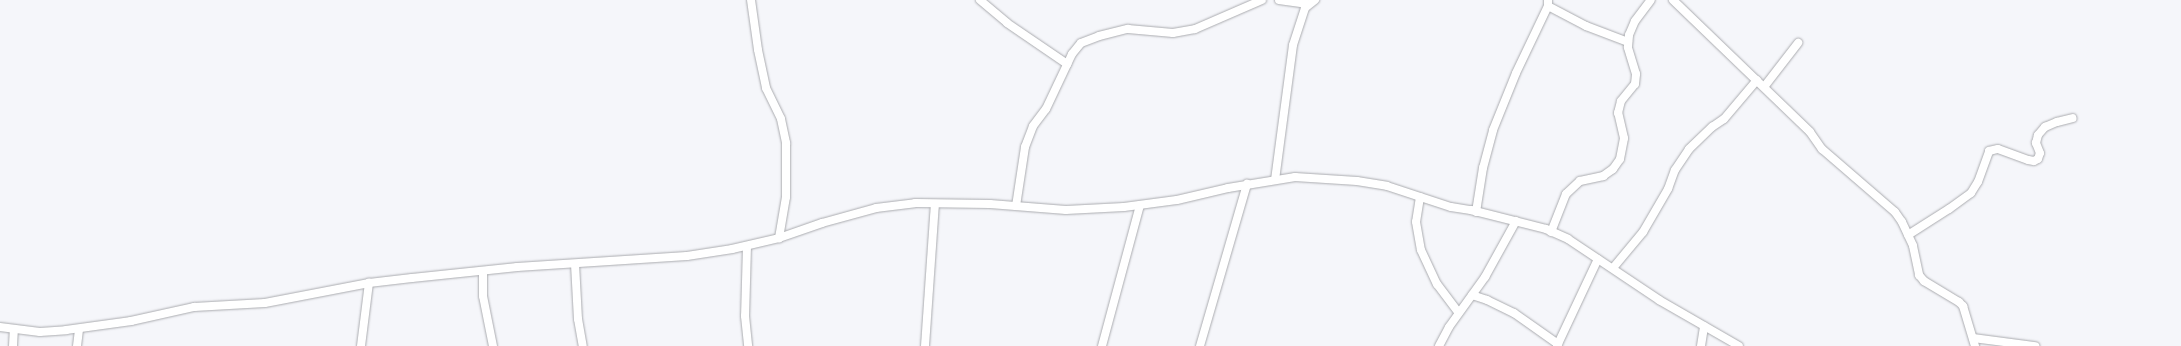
<!DOCTYPE html>
<html>
<head>
<meta charset="utf-8">
<style>
  body { margin:0 }
  #map { position:relative; width:2181px; height:346px; overflow:hidden; background:#f5f6fa; font-family:"Sofia Sans Condensed",sans-serif }
  div>[style] { position:absolute }
  [style*='--x'] { left:calc(var(--x)*1px); top:calc(var(--y)*1px); width:calc(var(--w)*1px); rotate:calc(var(--a)*1deg) }
  .roads { filter:drop-shadow(0 0 1px #aaabaf) drop-shadow(0 0 1px #aaabaf) }
  .street>* { height:8px; margin:-4px; padding:0 4px; transform-origin:4px; border-radius:4px; background:#fff }
  span { translate:-50% -50%; white-space:nowrap; text-align:center; line-height:1.15; -webkit-text-stroke:4px #fff; paint-order:stroke }
</style>
</head>
<body>
<div id="map">
  <div class="roads">
    <div class="street">
      <i style="--x:751;--y:0;--w:50;--a:82"></i>
      <i style="--x:758;--y:50;--w:39;--a:78"></i>
      <i style="--x:766;--y:88;--w:34;--a:64"></i>
      <i style="--x:781;--y:119;--w:25;--a:78"></i>
      <i style="--x:786;--y:143;--w:54;--a:90"></i>
      <i style="--x:786;--y:197;--w:42;--a:99.7"></i>
      <i style="--x:980;--y:0;--w:35;--a:40"></i>
      <i style="--x:1007;--y:23;--w:73;--a:34.3"></i>
      <i style="--x:1279;--y:0;--w:29;--a:8"></i>
      <i style="--x:1673;--y:0;--w:190;--a:43.9"></i>
      <i style="--x:1810;--y:132;--w:21;--a:55"></i>
      <i style="--x:1822;--y:149;--w:96;--a:40.8"></i>
      <i style="--x:1895;--y:212;--w:12;--a:55"></i>
      <i style="--x:1902;--y:222;--w:26;--a:65"></i>
      <i style="--x:1913;--y:246;--w:30;--a:78"></i>
      <i style="--x:1919;--y:275;--w:8;--a:50"></i>
      <i style="--x:1924;--y:281;--w:41;--a:31"></i>
      <i style="--x:1959;--y:302;--w:6;--a:45"></i>
      <i style="--x:1963;--y:306;--w:42;--a:73.3"></i>
      <i style="--x:1548;--y:6;--w:43;--a:27.8"></i>
      <i style="--x:1586;--y:26;--w:45;--a:20.9"></i>
      <i style="--x:1764;--y:87;--w:56;--a:-52.3"></i>
      <i style="--x:1275;--y:180;--w:136;--a:-82.4"></i>
      <i style="--x:1293;--y:45;--w:39;--a:-72"></i>
      <i style="--x:1305;--y:8;--w:13;--a:-39"></i>
      <i style="--x:1420;--y:197;--w:25;--a:99"></i>
      <i style="--x:1416;--y:222;--w:28;--a:80"></i>
      <i style="--x:1421;--y:250;--w:38;--a:65"></i>
      <i style="--x:1437;--y:284;--w:36;--a:53"></i>
      <i style="--x:1016;--y:206;--w:60;--a:-81.3"></i>
      <i style="--x:1025;--y:147;--w:22;--a:-69"></i>
      <i style="--x:1033;--y:126;--w:21;--a:-53"></i>
      <i style="--x:1046;--y:109;--w:61;--a:-64.7"></i>
      <i style="--x:1072;--y:54;--w:14;--a:-51"></i>
      <i style="--x:1081;--y:43;--w:19;--a:-21"></i>
      <i style="--x:1099;--y:36;--w:30;--a:-14"></i>
      <i style="--x:1128;--y:29;--w:45;--a:5.1"></i>
      <i style="--x:1173;--y:33;--w:22;--a:-10"></i>
      <i style="--x:1195;--y:29;--w:73;--a:-23.4"></i>
      <i style="--x:1476;--y:212;--w:45;--a:-81"></i>
      <i style="--x:1483;--y:168;--w:39;--a:-75"></i>
      <i style="--x:1493;--y:130;--w:61;--a:-68"></i>
      <i style="--x:1516;--y:73;--w:74;--a:-64.5"></i>
      <i style="--x:1548;--y:6;--w:6;--a:-90"></i>
      <i style="--x:1551;--y:232;--w:41;--a:-68.5"></i>
      <i style="--x:1566;--y:194;--w:19;--a:-43"></i>
      <i style="--x:1580;--y:181;--w:24;--a:-12"></i>
      <i style="--x:1603;--y:176;--w:12;--a:-35"></i>
      <i style="--x:1613;--y:169;--w:12;--a:-55"></i>
      <i style="--x:1620;--y:159;--w:21;--a:-79"></i>
      <i style="--x:1624;--y:138;--w:26;--a:-103"></i>
      <i style="--x:1618;--y:113;--w:12;--a:-76"></i>
      <i style="--x:1621;--y:101;--w:22;--a:-51"></i>
      <i style="--x:1635;--y:84;--w:10;--a:-84"></i>
      <i style="--x:1636;--y:74;--w:28;--a:-107"></i>
      <i style="--x:1628;--y:47;--w:12;--a:-85"></i>
      <i style="--x:1629;--y:35;--w:15;--a:-67"></i>
      <i style="--x:1635;--y:21;--w:26;--a:-53"></i>
      <i style="--x:1908;--y:235;--w:49;--a:-32.4"></i>
      <i style="--x:1949;--y:209;--w:27;--a:-36"></i>
      <i style="--x:1971;--y:193;--w:13;--a:-58"></i>
      <i style="--x:1978;--y:182;--w:33;--a:-70"></i>
      <i style="--x:1989;--y:151;--w:9;--a:-13"></i>
      <i style="--x:1998;--y:149;--w:32;--a:20"></i>
      <i style="--x:2028;--y:160;--w:6;--a:9"></i>
      <i style="--x:2034;--y:161;--w:4;--a:-27"></i>
      <i style="--x:2038;--y:159;--w:6;--a:-72"></i>
      <i style="--x:2040;--y:153;--w:11;--a:-112"></i>
      <i style="--x:2036;--y:143;--w:8;--a:-76"></i>
      <i style="--x:2038;--y:135;--w:11;--a:-49"></i>
      <i style="--x:2045;--y:127;--w:13;--a:-23"></i>
      <i style="--x:2057;--y:122;--w:16;--a:-14"></i>
      <i style="--x:747;--y:246;--w:70;--a:91.6"></i>
      <i style="--x:745;--y:316;--w:30;--a:84"></i>
      <i style="--x:575;--y:264;--w:55;--a:86.9"></i>
      <i style="--x:578;--y:319;--w:27;--a:80"></i>
      <i style="--x:1613;--y:268;--w:47;--a:-50.2"></i>
      <i style="--x:1643;--y:232;--w:50;--a:-59.8"></i>
      <i style="--x:1668;--y:189;--w:20;--a:-70"></i>
      <i style="--x:1675;--y:170;--w:25;--a:-56"></i>
      <i style="--x:1689;--y:149;--w:32;--a:-44"></i>
      <i style="--x:1712;--y:127;--w:14;--a:-34"></i>
      <i style="--x:1724;--y:119;--w:51;--a:-49.8"></i>
      <i style="--x:483;--y:271;--w:25;--a:90"></i>
      <i style="--x:483;--y:296;--w:51;--a:78.7"></i>
      <i style="--x:1472;--y:295;--w:16;--a:18"></i>
      <i style="--x:1487;--y:300;--w:30;--a:26"></i>
      <i style="--x:1514;--y:313;--w:54;--a:35.2"></i>
      <i style="--x:0;--y:327;--w:40;--a:7.1"></i>
      <i style="--x:40;--y:332;--w:26;--a:-4"></i>
      <i style="--x:66;--y:330;--w:66;--a:-7.9"></i>
      <i style="--x:131;--y:321;--w:65;--a:-12.5"></i>
      <i style="--x:194;--y:307;--w:71;--a:-3.2"></i>
      <i style="--x:265;--y:303;--w:106;--a:-10.9"></i>
      <i style="--x:369;--y:283;--w:43;--a:-6.6"></i>
      <i style="--x:412;--y:278;--w:106;--a:-6"></i>
      <i style="--x:517;--y:267;--w:170;--a:-3.7"></i>
      <i style="--x:687;--y:256;--w:46;--a:-8.8"></i>
      <i style="--x:732;--y:249;--w:48;--a:-13.2"></i>
      <i style="--x:779;--y:238;--w:46;--a:-19.2"></i>
      <i style="--x:822;--y:223;--w:56;--a:-15.5"></i>
      <i style="--x:876;--y:208;--w:39;--a:-7"></i>
      <i style="--x:915;--y:203;--w:75;--a:0.8"></i>
      <i style="--x:990;--y:204;--w:76;--a:4.5"></i>
      <i style="--x:1066;--y:210;--w:58;--a:-3"></i>
      <i style="--x:1124;--y:207;--w:53;--a:-7.5"></i>
      <i style="--x:1177;--y:200;--w:52;--a:-13.2"></i>
      <i style="--x:1228;--y:188;--w:68;--a:-9.3"></i>
      <i style="--x:1295;--y:177;--w:62;--a:3.7"></i>
      <i style="--x:1357;--y:181;--w:30;--a:9"></i>
      <i style="--x:1387;--y:186;--w:67;--a:18.2"></i>
      <i style="--x:1451;--y:207;--w:20;--a:9"></i>
      <i style="--x:1471;--y:210;--w:77;--a:14.2"></i>
      <i style="--x:1546;--y:229;--w:24;--a:24"></i>
      <i style="--x:1568;--y:239;--w:110;--a:33.8"></i>
      <i style="--x:1659;--y:300;--w:92;--a:29.9"></i>
      <i style="--x:1973;--y:338;--w:63;--a:7.4"></i>
      <i style="--x:13;--y:346;--w:17;--a:-87"></i>
      <i style="--x:77;--y:346;--w:17;--a:-83"></i>
      <i style="--x:361;--y:346;--w:64;--a:-82.8"></i>
      <i style="--x:925;--y:346;--w:142;--a:-86"></i>
      <i style="--x:1102;--y:346;--w:146;--a:-74.9"></i>
      <i style="--x:1200;--y:346;--w:169;--a:-73.8"></i>
      <i style="--x:1439;--y:346;--w:21;--a:-62"></i>
      <i style="--x:1449;--y:327;--w:62;--a:-54.2"></i>
      <i style="--x:1485;--y:277;--w:64;--a:-61"></i>
      <i style="--x:1557;--y:346;--w:96;--a:-64.8"></i>
      <i style="--x:1701;--y:346;--w:20;--a:-81"></i>
    </div>
  </div>
</div>
</body>
</html>
